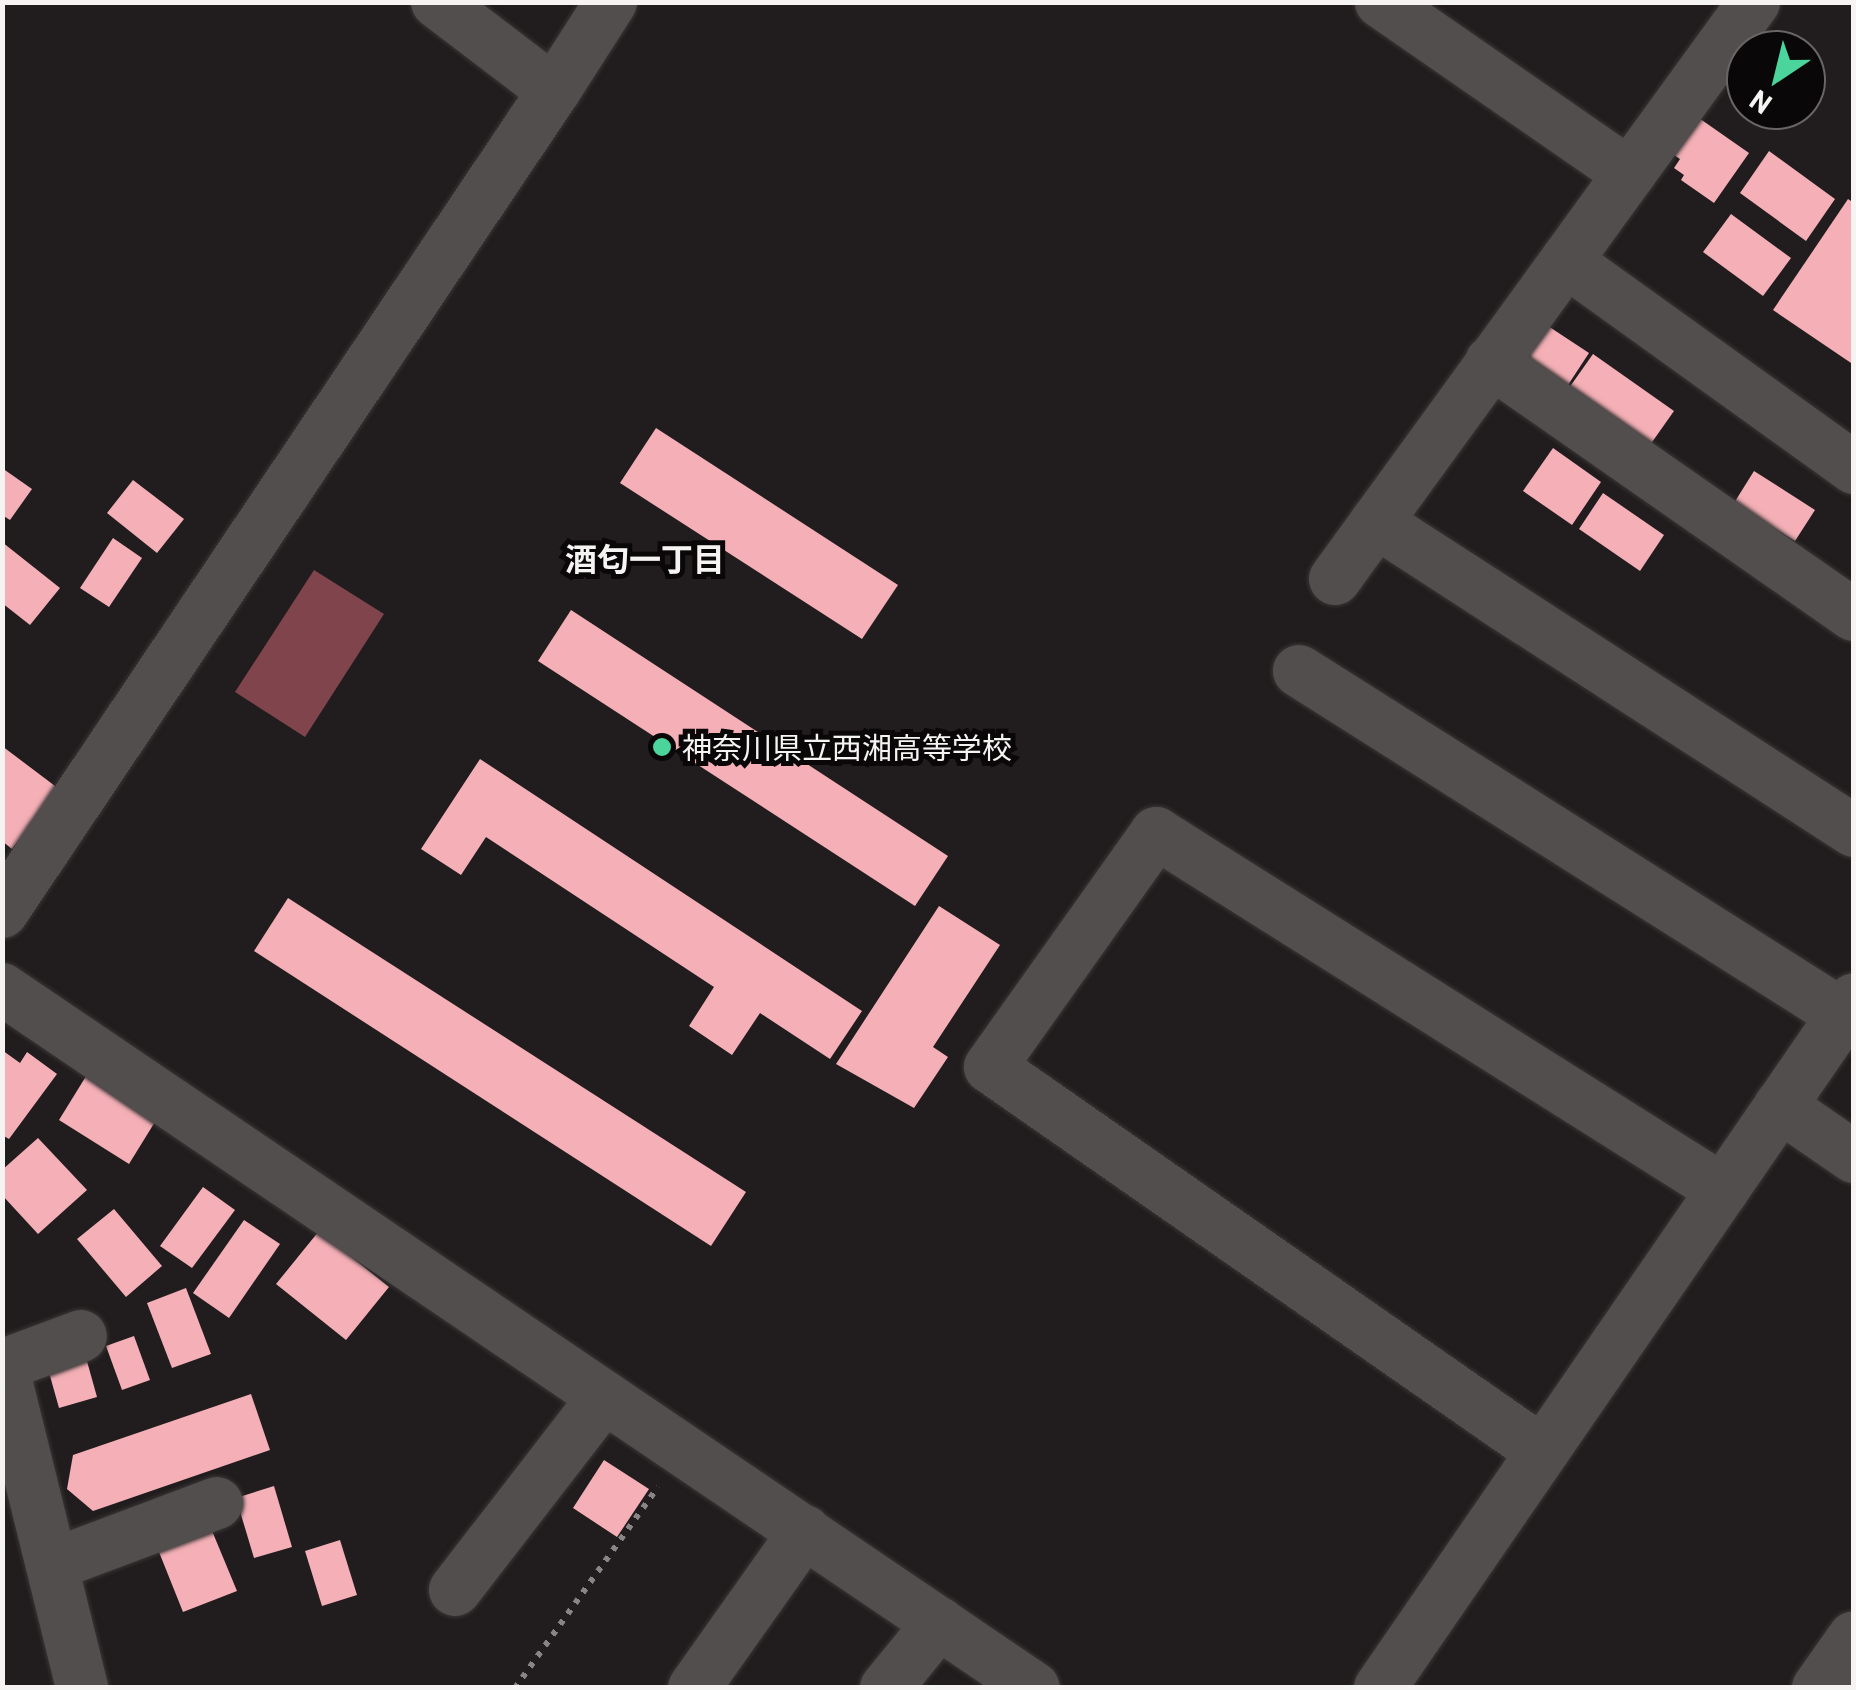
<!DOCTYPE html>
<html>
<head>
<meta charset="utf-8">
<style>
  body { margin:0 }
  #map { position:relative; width:1856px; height:1690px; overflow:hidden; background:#211c1d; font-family:Barlow,"Noto Sans JP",sans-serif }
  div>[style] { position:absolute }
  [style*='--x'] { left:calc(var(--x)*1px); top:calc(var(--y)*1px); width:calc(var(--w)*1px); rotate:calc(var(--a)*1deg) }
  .water>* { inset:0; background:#80444c }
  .building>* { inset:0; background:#f5b0b7 }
  .path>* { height:6px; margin-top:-3px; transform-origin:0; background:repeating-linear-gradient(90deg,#898586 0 5px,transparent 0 13px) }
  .roads { filter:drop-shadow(0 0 2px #393636) drop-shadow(0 0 2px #393636) }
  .minor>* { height:52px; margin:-26px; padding:0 26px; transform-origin:26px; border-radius:26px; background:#534e4e }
  .dots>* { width:28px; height:28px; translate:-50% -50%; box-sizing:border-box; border:5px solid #090707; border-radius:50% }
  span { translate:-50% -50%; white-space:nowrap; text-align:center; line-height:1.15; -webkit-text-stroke:10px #090707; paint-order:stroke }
  .poi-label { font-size:30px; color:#f6f3f3 }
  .left { translate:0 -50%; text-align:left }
  .neighbourhood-label { font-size:32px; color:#f6f3f3; font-weight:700 }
  .frame { position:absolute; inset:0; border:5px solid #f6f3f3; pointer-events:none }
  .north { position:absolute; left:1726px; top:30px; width:100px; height:100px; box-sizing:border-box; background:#090707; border:2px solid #686565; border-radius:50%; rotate:215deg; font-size:28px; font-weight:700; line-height:40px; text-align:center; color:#f6f3f3 }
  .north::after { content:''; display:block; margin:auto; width:35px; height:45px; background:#4bd49b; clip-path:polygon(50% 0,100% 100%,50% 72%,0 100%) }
</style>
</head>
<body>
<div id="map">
  <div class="water">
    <i style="clip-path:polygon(314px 570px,384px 614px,305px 737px,235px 692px)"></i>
  </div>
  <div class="building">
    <i style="clip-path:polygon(1686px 109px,1749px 153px,1714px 203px,1681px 180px,1684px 175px,1674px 168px,1680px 159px,1661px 146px)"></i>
    <i style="clip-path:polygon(1769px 151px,1835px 199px,1806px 241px,1740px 193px)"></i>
    <i style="clip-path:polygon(1848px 199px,1854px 203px,1854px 365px,1773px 310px)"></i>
    <i style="clip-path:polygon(1731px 214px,1791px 258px,1763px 296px,1703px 252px)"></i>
    <i style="clip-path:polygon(1548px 326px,1589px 353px,1566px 388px,1525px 360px)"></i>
    <i style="clip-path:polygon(1593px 354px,1674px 411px,1650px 445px,1569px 388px)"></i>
    <i style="clip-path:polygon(656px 428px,898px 585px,862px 639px,620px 483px)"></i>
    <i style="clip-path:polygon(1553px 448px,1601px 482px,1572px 525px,1523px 491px)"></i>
    <i style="clip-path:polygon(2px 468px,32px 489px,10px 520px,2px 515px)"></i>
    <i style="clip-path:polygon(1754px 471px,1815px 510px,1795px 541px,1734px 503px)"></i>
    <i style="clip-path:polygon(133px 480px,184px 519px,157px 553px,107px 513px)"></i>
    <i style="clip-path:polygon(1603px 493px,1664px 535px,1640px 571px,1579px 529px)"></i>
    <i style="clip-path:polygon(113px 538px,142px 558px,109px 607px,80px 588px)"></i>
    <i style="clip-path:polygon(2px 542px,60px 588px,30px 625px,2px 603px)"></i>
    <i style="clip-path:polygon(571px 610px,948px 856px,915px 906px,538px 661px)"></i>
    <i style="clip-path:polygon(2px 746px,59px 789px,12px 849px,2px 841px)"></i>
    <i style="clip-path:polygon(480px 759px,862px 1011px,830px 1059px,760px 1013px,732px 1055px,689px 1026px,714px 987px,486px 837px,461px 875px,421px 849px)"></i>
    <i style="clip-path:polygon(288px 898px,746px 1192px,711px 1246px,254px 951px)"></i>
    <i style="clip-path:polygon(939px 906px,1000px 945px,933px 1047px,948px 1057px,914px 1108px,836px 1064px)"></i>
    <i style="clip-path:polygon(2px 1050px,20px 1063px,27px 1052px,57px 1074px,9px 1139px,2px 1135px)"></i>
    <i style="clip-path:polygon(88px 1073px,158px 1117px,129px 1164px,59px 1120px)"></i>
    <i style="clip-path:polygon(38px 1138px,87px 1190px,38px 1234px,2px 1195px,2px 1170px)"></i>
    <i style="clip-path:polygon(203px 1187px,235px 1210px,192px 1268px,160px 1246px)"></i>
    <i style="clip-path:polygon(114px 1209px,162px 1266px,126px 1297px,77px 1239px)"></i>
    <i style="clip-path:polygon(244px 1220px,280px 1244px,229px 1318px,193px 1293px)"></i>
    <i style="clip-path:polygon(319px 1231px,389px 1287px,346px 1340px,276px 1284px)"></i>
    <i style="clip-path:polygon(186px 1288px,211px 1354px,172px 1368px,147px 1303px)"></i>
    <i style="clip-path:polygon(134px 1336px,150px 1380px,122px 1390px,106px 1346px)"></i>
    <i style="clip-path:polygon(83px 1347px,97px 1397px,59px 1408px,45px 1358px)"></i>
    <i style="clip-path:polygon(251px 1394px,270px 1450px,93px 1511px,67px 1489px,73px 1455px)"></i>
    <i style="clip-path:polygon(604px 1460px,649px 1489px,617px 1537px,573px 1508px)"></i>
    <i style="clip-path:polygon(274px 1486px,292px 1547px,254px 1558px,236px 1498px)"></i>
    <i style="clip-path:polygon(210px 1526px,237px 1591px,183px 1612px,157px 1547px)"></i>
    <i style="clip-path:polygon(340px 1540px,357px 1595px,322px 1606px,305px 1551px)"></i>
  </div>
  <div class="path">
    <i style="--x:515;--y:1688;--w:247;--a:-54.6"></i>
  </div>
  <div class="roads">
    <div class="minor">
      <i style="--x:437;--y:2;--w:147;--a:37.3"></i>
      <i style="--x:554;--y:91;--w:106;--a:-57.4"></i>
      <i style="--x:1381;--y:2;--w:302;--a:34.7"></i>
      <i style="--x:1566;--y:261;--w:355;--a:35.7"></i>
      <i style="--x:1491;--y:362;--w:442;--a:34.9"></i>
      <i style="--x:1376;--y:522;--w:569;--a:32.88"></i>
      <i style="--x:1335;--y:579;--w:713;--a:-54.01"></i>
      <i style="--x:1299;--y:671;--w:644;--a:32.31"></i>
      <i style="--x:2;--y:912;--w:989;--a:-56.09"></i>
      <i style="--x:2;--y:989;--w:1246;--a:34.11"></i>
      <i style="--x:1780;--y:1106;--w:90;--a:34.6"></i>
      <i style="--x:2;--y:1364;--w:334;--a:76.1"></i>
      <i style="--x:3;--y:1365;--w:83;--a:-20.4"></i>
      <i style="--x:1540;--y:1450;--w:670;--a:-145.15"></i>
      <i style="--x:990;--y:1067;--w:287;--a:-54.6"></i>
      <i style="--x:1156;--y:833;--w:670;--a:32.2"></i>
      <i style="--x:52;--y:1565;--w:176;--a:-20.6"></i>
      <i style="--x:455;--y:1590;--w:244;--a:-52.3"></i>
      <i style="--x:694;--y:1688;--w:192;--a:-54.7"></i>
      <i style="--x:886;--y:1688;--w:84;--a:-50.8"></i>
      <i style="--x:1380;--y:1688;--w:836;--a:-55.47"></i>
      <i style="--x:1818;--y:1688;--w:62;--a:-54.8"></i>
    </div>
  </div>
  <div class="dots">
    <i style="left:662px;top:747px;background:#4bd49b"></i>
  </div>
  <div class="poi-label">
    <span class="left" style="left:682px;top:747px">神奈川県立西湘高等学校</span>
  </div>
  <div class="neighbourhood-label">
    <span style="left:645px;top:558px">酒匂一丁目</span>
  </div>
  <div class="frame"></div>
  <div class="north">N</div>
</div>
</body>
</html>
